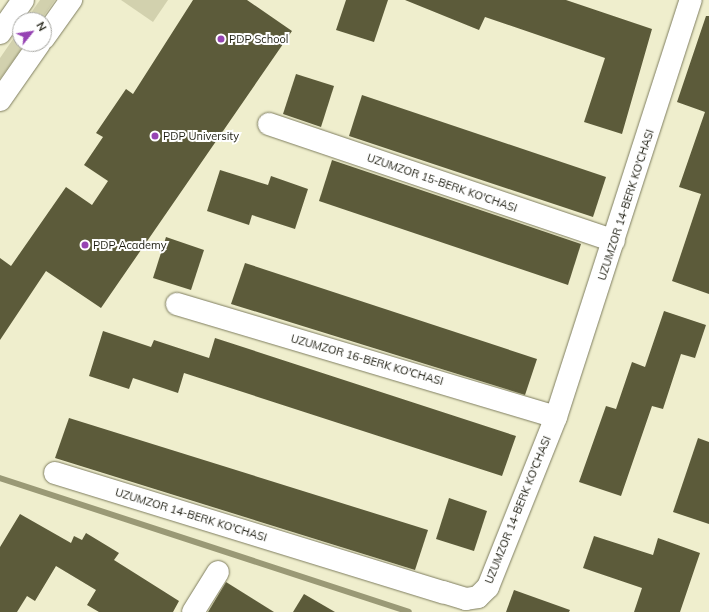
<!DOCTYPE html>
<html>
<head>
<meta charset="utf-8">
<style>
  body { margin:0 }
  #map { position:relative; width:709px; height:612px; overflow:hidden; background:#efeecd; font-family:Mulish,sans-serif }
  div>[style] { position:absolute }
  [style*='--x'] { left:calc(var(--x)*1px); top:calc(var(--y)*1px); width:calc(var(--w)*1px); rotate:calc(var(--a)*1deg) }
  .green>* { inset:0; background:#d2d1ae }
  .stream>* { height:5.5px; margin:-2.75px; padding:0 2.75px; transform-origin:2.75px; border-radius:2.75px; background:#9a9976 }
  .building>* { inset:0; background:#5c5b3a }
  .roads { filter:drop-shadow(0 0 1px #7e7d5f) drop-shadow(0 0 1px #7e7d5f) }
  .minor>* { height:22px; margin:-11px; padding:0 11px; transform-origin:11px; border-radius:11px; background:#fff }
  .major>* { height:22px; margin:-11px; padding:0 11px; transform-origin:11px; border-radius:11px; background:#fff }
  .dots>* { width:11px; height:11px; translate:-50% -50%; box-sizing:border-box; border:2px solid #fff; border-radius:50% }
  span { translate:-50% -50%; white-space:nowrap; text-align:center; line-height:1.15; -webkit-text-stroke:4px #fff; paint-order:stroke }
  .poi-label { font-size:11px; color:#1e1e12 }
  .left { translate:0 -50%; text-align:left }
  .street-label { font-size:11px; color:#1e1e12 }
  .north { position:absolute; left:12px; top:12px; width:40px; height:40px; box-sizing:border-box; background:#fff; border:1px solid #a5a5a0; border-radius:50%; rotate:60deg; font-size:11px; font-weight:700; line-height:16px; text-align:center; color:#1e1e12 }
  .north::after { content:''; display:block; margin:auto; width:14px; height:18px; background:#9644b3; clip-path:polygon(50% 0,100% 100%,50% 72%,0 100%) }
</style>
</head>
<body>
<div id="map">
  <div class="green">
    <i style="clip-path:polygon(40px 0,55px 0,41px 20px,26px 20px)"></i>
    <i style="clip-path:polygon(121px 0,168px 0,153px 22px)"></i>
    <i style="clip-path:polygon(20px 29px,20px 44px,25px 44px,0 79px,0 58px)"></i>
  </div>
  <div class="stream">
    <i style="--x:0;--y:478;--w:430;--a:18.1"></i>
  </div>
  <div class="building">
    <i style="clip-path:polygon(193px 0,247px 0,292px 31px,101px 308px,46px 271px,0 340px,0 258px,11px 266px,66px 187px,92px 205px,108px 181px,84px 165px,103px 137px,96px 133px,126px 89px,133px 94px)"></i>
    <i style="clip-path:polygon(346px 0,388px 0,374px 42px,336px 30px)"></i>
    <i style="clip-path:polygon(405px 0,566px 0,652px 29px,622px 134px,584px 122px,605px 58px,485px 17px,479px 30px)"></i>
    <i style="clip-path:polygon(706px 16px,709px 16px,709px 294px,672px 281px,701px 194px,679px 187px,705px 112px,677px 102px)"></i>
    <i style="clip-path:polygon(296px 74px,334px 86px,321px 127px,283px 114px)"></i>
    <i style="clip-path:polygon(362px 95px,606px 177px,593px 217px,349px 136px)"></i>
    <i style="clip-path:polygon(332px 160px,581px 244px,568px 285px,319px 201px)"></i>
    <i style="clip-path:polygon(220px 170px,268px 185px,271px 176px,308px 189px,295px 229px,252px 215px,249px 225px,207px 211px)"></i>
    <i style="clip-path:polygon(166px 237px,204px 250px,191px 290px,153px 278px)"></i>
    <i style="clip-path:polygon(245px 263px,537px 359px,525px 395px,231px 304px)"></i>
    <i style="clip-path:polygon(664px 311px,706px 325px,695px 358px,681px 354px,663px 409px,652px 406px,621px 496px,579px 482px,606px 406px,616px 409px,632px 362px,645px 367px)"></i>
    <i style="clip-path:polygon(103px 331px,151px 347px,154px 340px,209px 358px,215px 338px,516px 436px,502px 476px,184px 373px,178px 393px,133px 378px,129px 389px,89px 376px)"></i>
    <i style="clip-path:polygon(69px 418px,428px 530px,415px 570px,55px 458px)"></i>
    <i style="clip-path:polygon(698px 438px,709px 442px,709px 524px,673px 512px)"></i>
    <i style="clip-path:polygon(449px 498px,487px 511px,474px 551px,436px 539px)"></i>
    <i style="clip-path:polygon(20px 514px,71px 543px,74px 536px,82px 540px,86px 533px,119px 553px,114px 560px,179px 601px,173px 612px,99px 612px,87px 605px,96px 590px,56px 566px,35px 601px,27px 596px,17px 612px,0 612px,0 547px)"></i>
    <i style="clip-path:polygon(594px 536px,653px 555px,658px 538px,700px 553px,680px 612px,634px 612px,642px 588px,583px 568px)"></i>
    <i style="clip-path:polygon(226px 582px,274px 612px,208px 612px)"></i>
    <i style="clip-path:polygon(514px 590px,570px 610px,569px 612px,506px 612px)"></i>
    <i style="clip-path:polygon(304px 594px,335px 612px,293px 612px)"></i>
  </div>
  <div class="roads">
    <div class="minor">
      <i style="--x:269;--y:124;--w:364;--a:18.7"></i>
      <i style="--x:177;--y:304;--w:395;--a:16.6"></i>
      <i style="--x:55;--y:473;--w:406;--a:17.1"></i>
      <i style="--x:443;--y:592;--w:24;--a:17"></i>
      <i style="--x:466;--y:599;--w:12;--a:-9"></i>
      <i style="--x:478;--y:597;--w:14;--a:-45"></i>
      <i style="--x:488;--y:587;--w:183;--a:-68.2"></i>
      <i style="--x:556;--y:417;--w:438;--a:-72.1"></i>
      <i style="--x:193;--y:612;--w:47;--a:-58"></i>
    </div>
    <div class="major">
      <i style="--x:0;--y:33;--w:40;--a:-55.1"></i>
      <i style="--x:44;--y:38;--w:47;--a:-54.6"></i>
      <i style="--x:0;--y:100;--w:68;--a:-55.1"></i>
    </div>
  </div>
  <div class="dots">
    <i style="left:221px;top:39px;background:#9644b3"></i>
    <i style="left:155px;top:136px;background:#9644b3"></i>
    <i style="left:85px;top:245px;background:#9644b3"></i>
  </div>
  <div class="poi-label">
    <span class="left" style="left:229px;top:39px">PDP School</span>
    <span class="left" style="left:163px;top:136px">PDP University</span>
    <span class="left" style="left:93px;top:245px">PDP Academy</span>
  </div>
  <div class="street-label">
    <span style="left:442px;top:183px;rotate:19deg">UZUMZOR 15-BERK KO'CHASI</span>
    <span style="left:626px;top:205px;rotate:-72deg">UZUMZOR 14-BERK KO'CHASI</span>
    <span style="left:367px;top:360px;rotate:16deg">UZUMZOR 16-BERK KO'CHASI</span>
    <span style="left:518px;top:510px;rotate:-68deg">UZUMZOR 14-BERK KO'CHASI</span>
    <span style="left:191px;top:515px;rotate:17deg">UZUMZOR 14-BERK KO'CHASI</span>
  </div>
  <div class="north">N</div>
</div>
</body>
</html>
